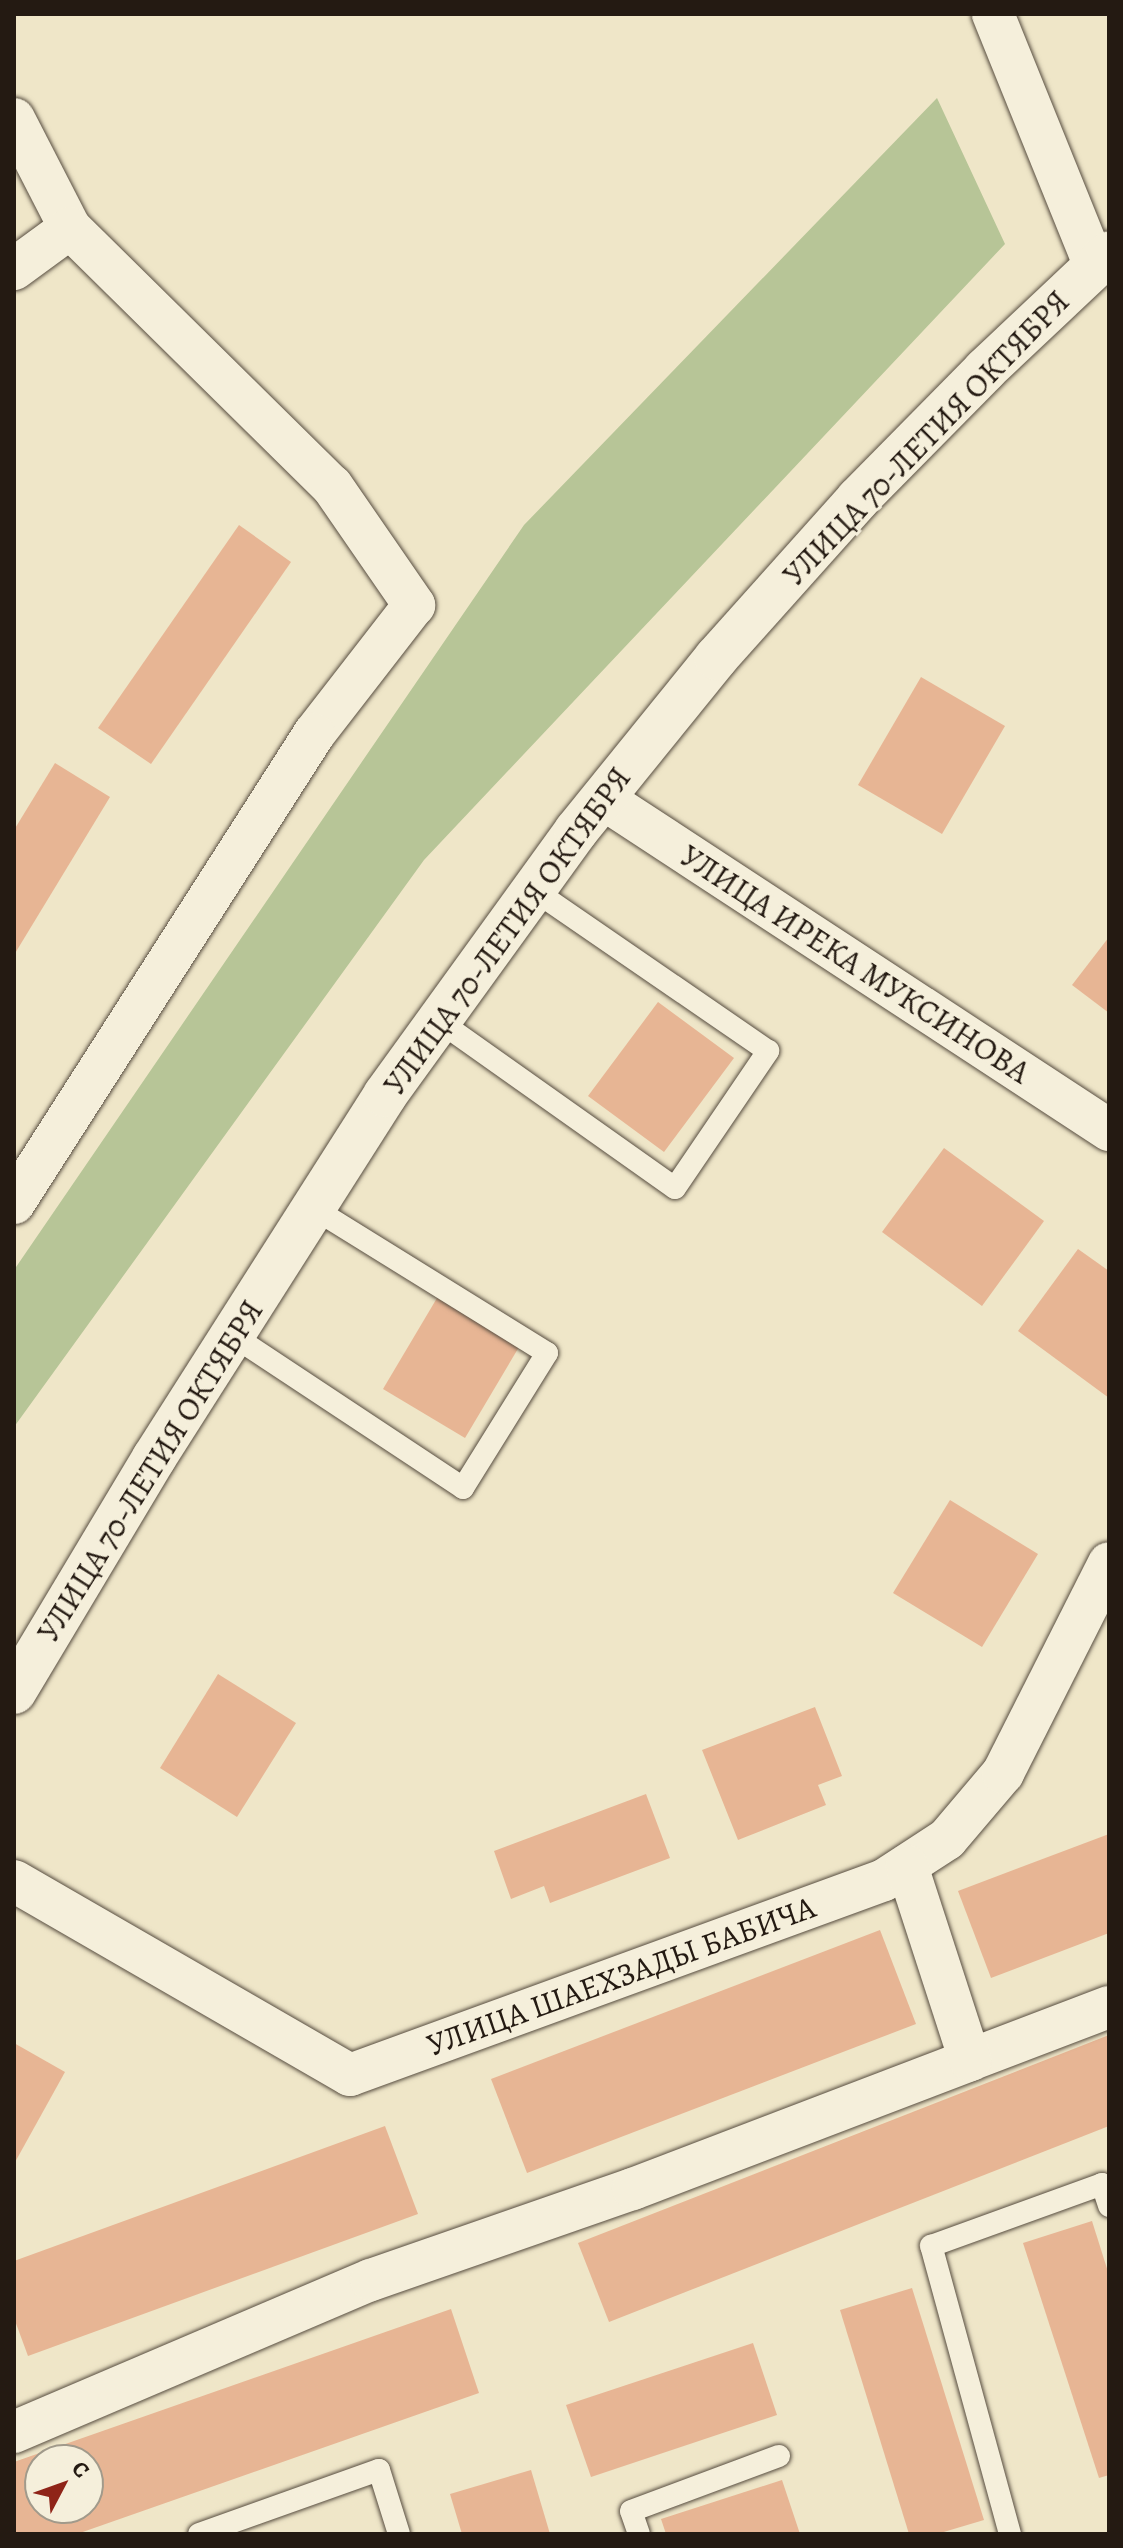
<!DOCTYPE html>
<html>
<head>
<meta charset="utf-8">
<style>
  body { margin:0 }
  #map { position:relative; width:1123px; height:2548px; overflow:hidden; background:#efe6c8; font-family:Alegreya,serif }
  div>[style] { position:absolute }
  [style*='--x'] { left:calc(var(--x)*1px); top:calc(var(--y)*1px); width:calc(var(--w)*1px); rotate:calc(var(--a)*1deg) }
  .green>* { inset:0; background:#b7c597 }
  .building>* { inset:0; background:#e7b594 }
  .roads { filter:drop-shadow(0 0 2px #574d40) drop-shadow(0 0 2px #574d40) }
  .service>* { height:22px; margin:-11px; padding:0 11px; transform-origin:11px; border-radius:11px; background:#f5efdb }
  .minor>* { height:42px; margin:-21px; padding:0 21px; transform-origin:21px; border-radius:21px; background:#f5efdb }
  .secondary>* { height:44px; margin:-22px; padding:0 22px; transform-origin:22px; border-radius:22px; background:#f5efdb }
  span { translate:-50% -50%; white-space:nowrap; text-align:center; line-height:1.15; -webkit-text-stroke:6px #f5efdb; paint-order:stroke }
  .street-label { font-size:32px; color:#241a12 }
  .frame { position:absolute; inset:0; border:16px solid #241a12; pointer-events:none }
  .north { position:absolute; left:24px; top:2444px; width:80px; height:80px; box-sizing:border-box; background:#f5efdb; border:2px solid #a19a8b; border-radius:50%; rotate:49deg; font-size:22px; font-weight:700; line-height:32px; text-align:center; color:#241a12 }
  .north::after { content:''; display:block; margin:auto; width:28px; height:36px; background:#8f2418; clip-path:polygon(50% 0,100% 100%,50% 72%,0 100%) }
</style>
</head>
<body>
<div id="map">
  <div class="green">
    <i style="clip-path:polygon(937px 98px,1005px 244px,424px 860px,14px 1427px,14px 1270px,524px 525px)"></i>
  </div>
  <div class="building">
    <i style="clip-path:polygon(239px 525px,291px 562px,151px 764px,98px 728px)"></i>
    <i style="clip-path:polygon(921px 677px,1005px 726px,942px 834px,858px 785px)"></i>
    <i style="clip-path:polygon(55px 763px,110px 797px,14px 955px,14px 830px)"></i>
    <i style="clip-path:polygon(1109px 937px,1109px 1013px,1072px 985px)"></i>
    <i style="clip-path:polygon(658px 1002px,734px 1058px,664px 1152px,588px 1096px)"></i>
    <i style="clip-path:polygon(944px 1148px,1044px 1221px,982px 1306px,882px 1232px)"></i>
    <i style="clip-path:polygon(1078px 1249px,1109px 1271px,1109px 1398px,1018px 1331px)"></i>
    <i style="clip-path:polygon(437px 1298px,519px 1347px,465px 1438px,383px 1389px)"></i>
    <i style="clip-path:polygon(950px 1500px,1038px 1554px,982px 1647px,893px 1593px)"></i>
    <i style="clip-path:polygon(218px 1674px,296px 1723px,237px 1817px,160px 1768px)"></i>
    <i style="clip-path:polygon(815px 1707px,842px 1776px,818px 1785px,826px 1805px,738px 1840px,702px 1750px)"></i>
    <i style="clip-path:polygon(646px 1794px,670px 1858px,550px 1903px,544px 1886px,511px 1899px,494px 1851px)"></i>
    <i style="clip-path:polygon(1109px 1834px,1109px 1933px,991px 1978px,958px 1891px)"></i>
    <i style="clip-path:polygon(880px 1930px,916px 2024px,527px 2173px,491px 2079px)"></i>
    <i style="clip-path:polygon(1109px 2035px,1109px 2126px,609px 2322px,578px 2243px)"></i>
    <i style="clip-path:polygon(14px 2043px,65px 2072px,14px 2164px)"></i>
    <i style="clip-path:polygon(385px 2126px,418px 2214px,28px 2356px,14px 2318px,14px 2261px)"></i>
    <i style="clip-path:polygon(1092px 2221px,1109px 2275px,1109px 2475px,1099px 2478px,1023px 2243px)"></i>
    <i style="clip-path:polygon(912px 2288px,984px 2520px,937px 2534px,909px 2534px,840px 2310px)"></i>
    <i style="clip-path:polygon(evenodd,451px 2309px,479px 2393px,77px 2534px,14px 2534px,14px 2462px,451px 2309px,40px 2460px,88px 2460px,88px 2508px,40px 2508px,40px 2460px)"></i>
    <i style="clip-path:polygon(753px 2343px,777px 2415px,591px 2477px,566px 2405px)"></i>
    <i style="clip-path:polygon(531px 2470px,550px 2534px,462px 2534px,450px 2494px)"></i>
    <i style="clip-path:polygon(782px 2480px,800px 2534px,666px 2534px,661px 2519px)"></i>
  </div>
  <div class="roads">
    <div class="service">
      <i style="--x:439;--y:1021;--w:289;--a:35.3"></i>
      <i style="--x:675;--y:1188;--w:166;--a:-55.8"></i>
      <i style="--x:768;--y:1051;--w:284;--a:-145.5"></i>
      <i style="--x:232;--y:1335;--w:277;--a:33.5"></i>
      <i style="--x:463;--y:1488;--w:159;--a:-58.1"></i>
      <i style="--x:547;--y:1353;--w:275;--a:-148.2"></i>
      <i style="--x:199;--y:2534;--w:191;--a:-19.6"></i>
      <i style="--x:379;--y:2470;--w:67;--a:72.6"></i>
      <i style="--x:639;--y:2534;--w:24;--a:-109"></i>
      <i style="--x:631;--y:2511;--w:158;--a:-20.4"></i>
      <i style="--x:1010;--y:2534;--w:299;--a:-105.3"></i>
      <i style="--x:931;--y:2246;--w:182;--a:-19.9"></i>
      <i style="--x:1102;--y:2184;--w:23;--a:72"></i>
    </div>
    <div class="minor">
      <i style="--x:993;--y:14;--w:272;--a:68"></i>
      <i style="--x:14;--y:119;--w:123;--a:62.8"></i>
      <i style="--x:70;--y:228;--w:368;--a:44.6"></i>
      <i style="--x:332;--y:486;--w:145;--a:55.4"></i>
      <i style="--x:414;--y:605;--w:163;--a:127.8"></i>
      <i style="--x:314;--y:734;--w:557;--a:122.61"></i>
      <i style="--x:14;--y:269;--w:69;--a:-36.2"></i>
      <i style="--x:602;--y:798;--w:606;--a:33.22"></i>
      <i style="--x:14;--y:1881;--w:388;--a:30"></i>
      <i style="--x:350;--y:2075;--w:568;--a:-20.06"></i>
      <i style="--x:884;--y:1880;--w:75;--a:-33.1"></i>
      <i style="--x:947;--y:1839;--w:87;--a:-49.7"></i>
      <i style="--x:1003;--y:1773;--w:235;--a:-63.2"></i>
      <i style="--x:970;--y:2060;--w:149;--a:-20.9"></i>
      <i style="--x:14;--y:2432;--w:388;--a:-23.1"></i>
      <i style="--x:371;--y:2280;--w:277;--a:-19.2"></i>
      <i style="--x:633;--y:2189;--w:361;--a:-20.9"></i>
      <i style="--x:970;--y:2060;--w:204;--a:-108"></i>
    </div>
    <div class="secondary">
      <i style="--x:14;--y:1692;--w:273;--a:-59.1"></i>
      <i style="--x:154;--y:1458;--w:430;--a:-57.5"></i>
      <i style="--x:385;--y:1095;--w:326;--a:-54.1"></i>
      <i style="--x:576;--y:831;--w:223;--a:-51"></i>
      <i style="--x:716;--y:658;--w:213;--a:-48.2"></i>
      <i style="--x:858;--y:499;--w:181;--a:-45.4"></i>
      <i style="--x:985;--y:370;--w:170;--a:-43.3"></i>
    </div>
  </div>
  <div class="street-label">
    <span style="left:926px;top:438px;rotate:-46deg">УЛИЦА 70-ЛЕТИЯ ОКТЯБРЯ</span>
    <span style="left:507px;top:931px;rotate:-54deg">УЛИЦА 70-ЛЕТИЯ ОКТЯБРЯ</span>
    <span style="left:855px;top:964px;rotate:33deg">УЛИЦА ИРЕКА МУКСИНОВА</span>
    <span style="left:150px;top:1471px;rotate:-58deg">УЛИЦА 70-ЛЕТИЯ ОКТЯБРЯ</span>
    <span style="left:621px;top:1976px;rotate:-20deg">УЛИЦА ШАЕХЗАДЫ БАБИЧА</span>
  </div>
  <div class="frame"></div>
  <div class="north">С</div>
</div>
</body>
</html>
